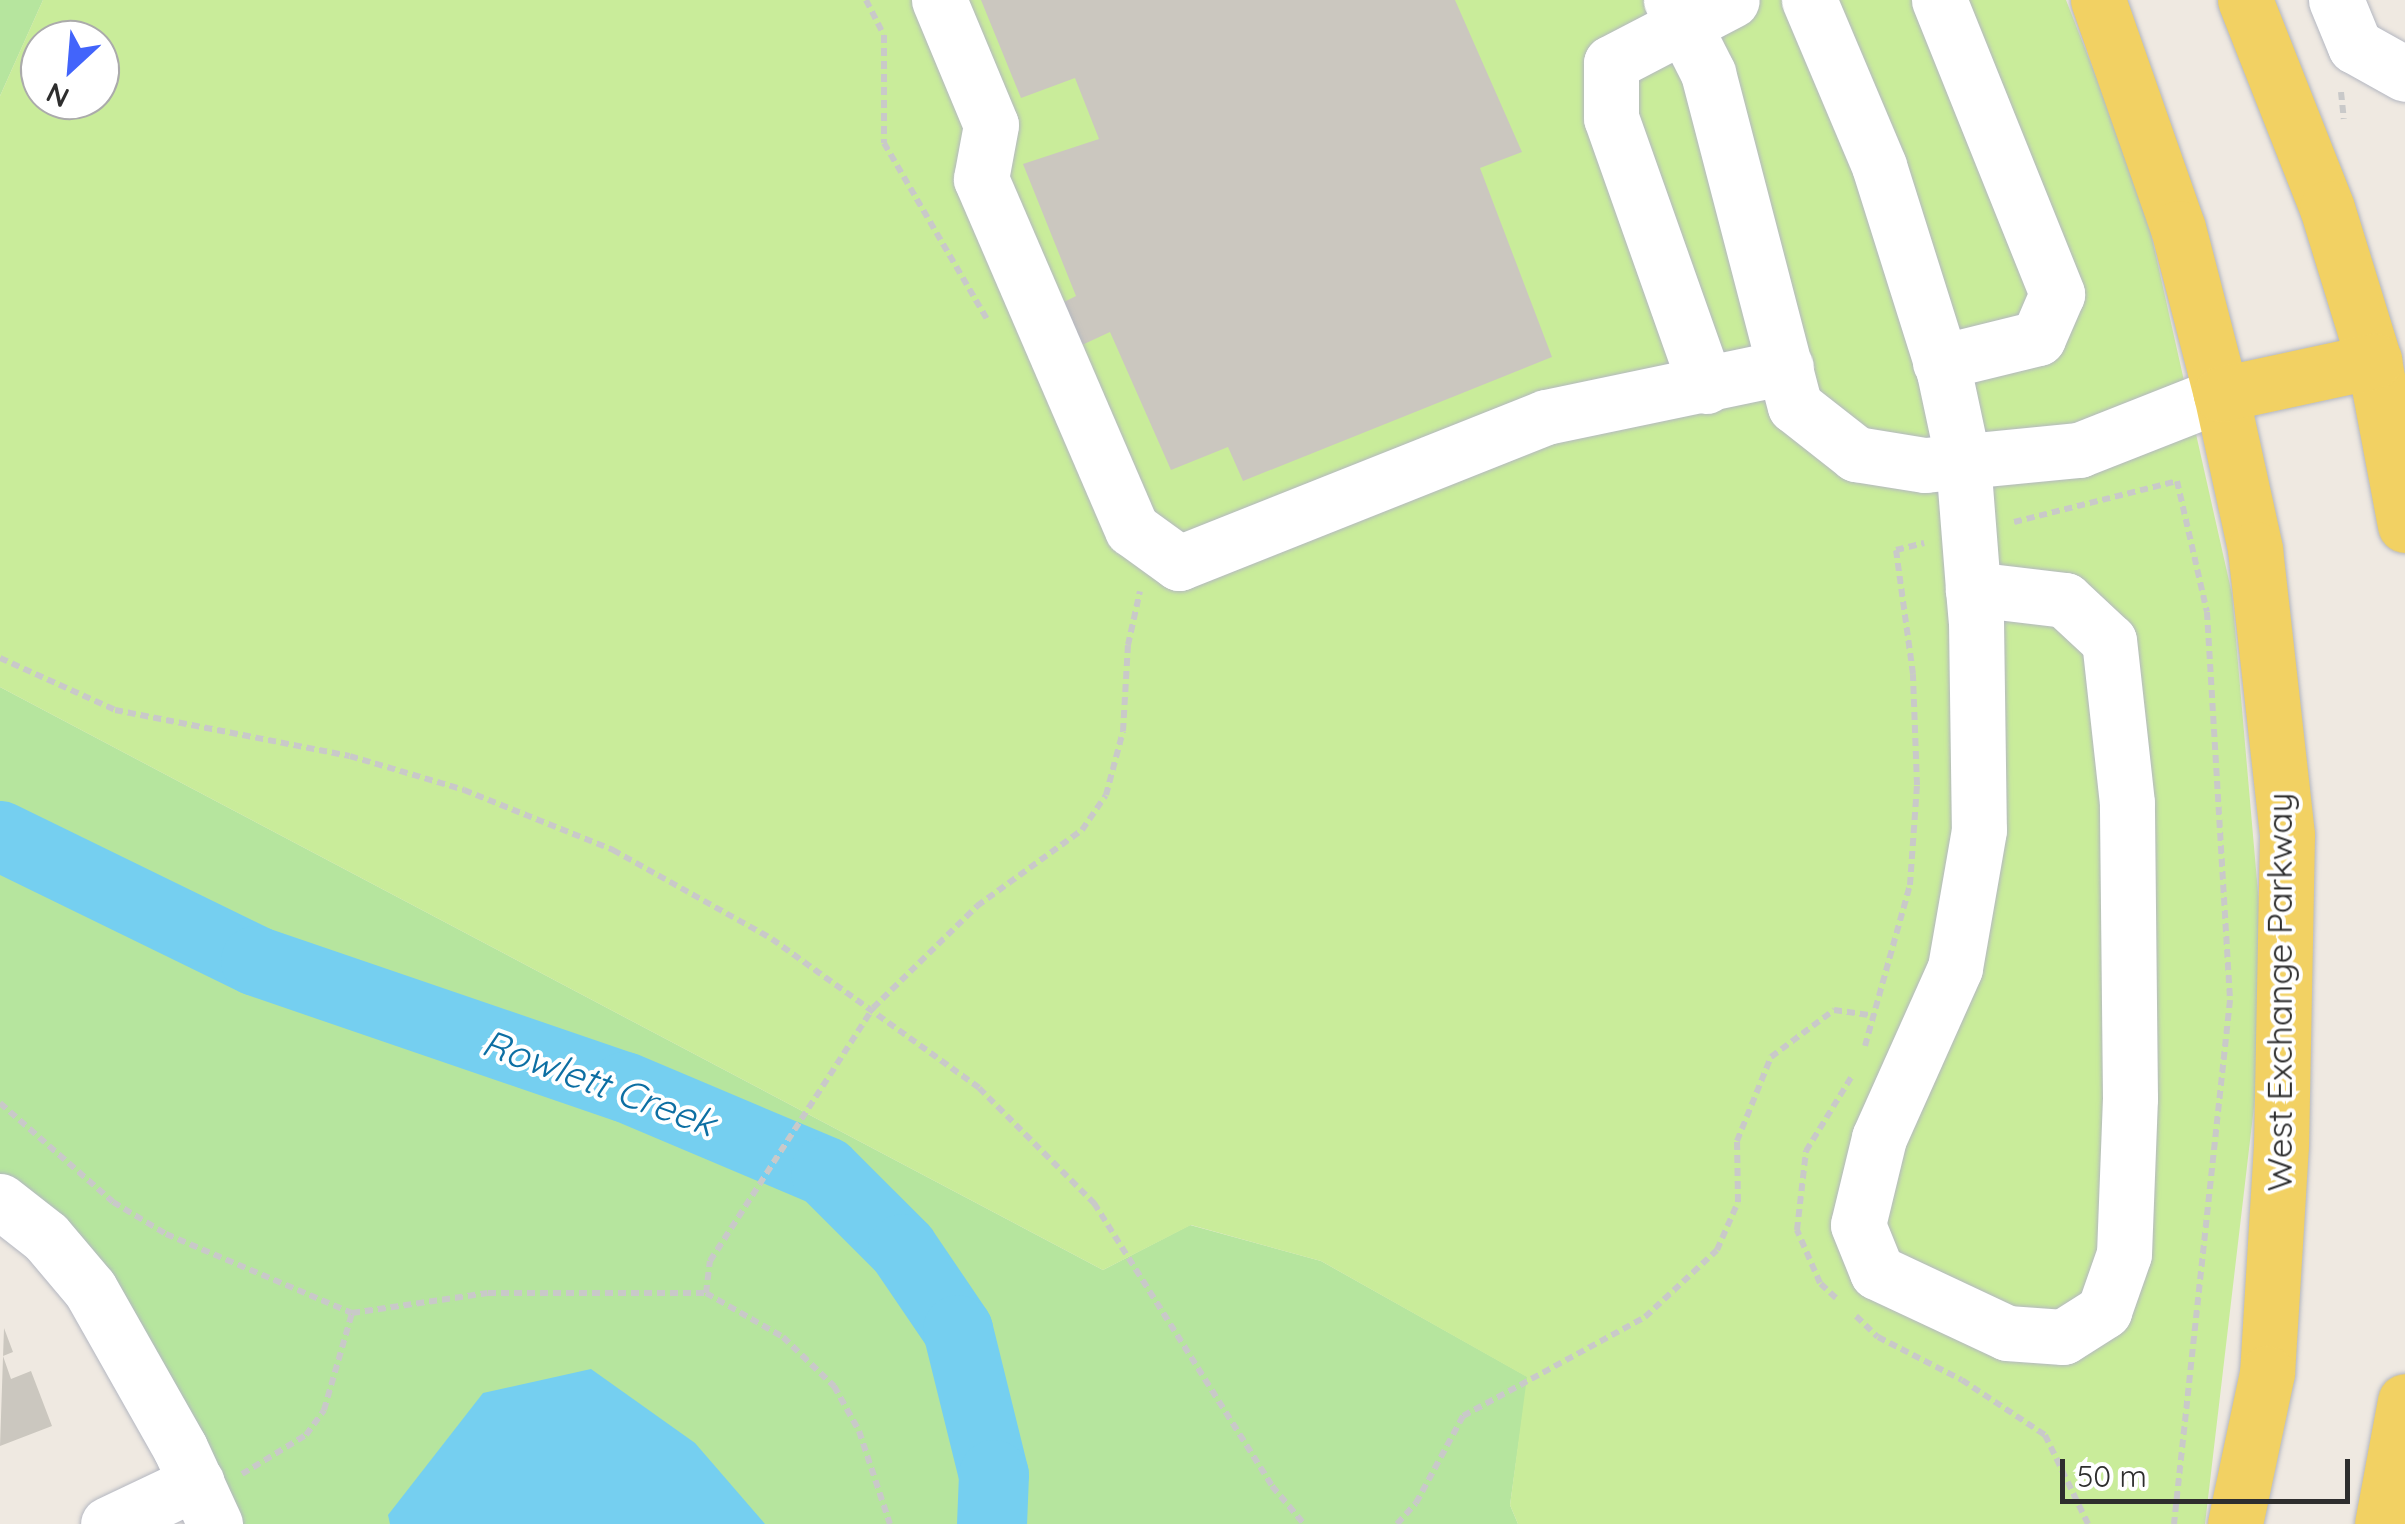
<!DOCTYPE html>
<html>
<head>
<meta charset="utf-8">
<style>
  body { margin:0 }
  #map { position:relative; width:2405px; height:1524px; overflow:hidden; background:#efe9e1; font-family:Quicksand,sans-serif }
  div>[style] { position:absolute }
  [style*='--x'] { left:calc(var(--x)*1px); top:calc(var(--y)*1px); width:calc(var(--w)*1px); rotate:calc(var(--a)*1deg) }
  .green>* { inset:0; background:#b6e59e }
  .pitch>* { inset:0; background:#c9ec9a }
  .water>* { inset:0; background:#75cff0 }
  .river>* { height:70px; margin:-35px; padding:0 35px; transform-origin:35px; border-radius:35px; background:#75cff0 }
  .building>* { inset:0; background:#cbc7bf }
  .path>* { height:6px; margin-top:-3px; transform-origin:0; background:repeating-linear-gradient(90deg,#c9c9c9 0 8px,transparent 0 13px) }
  .roads { filter:drop-shadow(0 0 2px #b4b7c1) drop-shadow(0 0 2px #b4b7c1) }
  .minor>* { height:55px; margin:-27.5px; padding:0 27.5px; transform-origin:27.5px; border-radius:27.5px; background:#fff }
  .major>* { height:55px; margin:-27.5px; padding:0 27.5px; transform-origin:27.5px; border-radius:27.5px; background:#f2d163 }
  span { translate:-50% -50%; white-space:nowrap; text-align:center; line-height:1.15; -webkit-text-stroke:8px #fff; paint-order:stroke }
  .street-label { font-size:35px; color:#2e2e2e }
  .water-label { font-size:38px; color:#0d6fa3; font-style:italic }
  .north { position:absolute; left:20px; top:20px; width:100px; height:100px; box-sizing:border-box; background:#fff; border:2px solid #ababab; border-radius:50%; rotate:206deg; font-size:28px; font-weight:700; line-height:40px; text-align:center; color:#2e2e2e }
  .north::after { content:''; display:block; margin:auto; width:35px; height:45px; background:#4264fb; clip-path:polygon(50% 0,100% 100%,50% 72%,0 100%) }
  .scale { position:absolute; left:2060px; top:1459px; width:290px; height:45px; box-sizing:border-box; border:5px solid #2e2e2e; border-top:0; padding-left:12px; font-size:30px; line-height:35px; white-space:nowrap; color:#2e2e2e; -webkit-text-stroke:8px #fff; paint-order:stroke }
</style>
</head>
<body>
<div id="map">
  <div class="green">
    <i style="clip-path:polygon(0 0,43px 0,0 96px)"></i>
    <i style="clip-path:polygon(0 687px,1103px 1270px,1190px 1225px,1321px 1261px,1528px 1377px,1510px 1505px,1518px 1524px,241px 1524px,0 1175px)"></i>
  </div>
  <div class="pitch">
    <i style="clip-path:polygon(evenodd,43px 0,2066px 0,2142px 194px,2232px 594px,2267px 996px,2205px 1524px,1518px 1524px,1510px 1505px,1527px 1377px,1321px 1261px,1191px 1225px,1103px 1270px,0 687px,0 96px,43px 0,40px 40px,100px 40px,100px 100px,40px 100px,40px 40px)"></i>
  </div>
  <div class="water">
    <i style="clip-path:polygon(591px 1369px,695px 1443px,765px 1524px,390px 1524px,388px 1515px,483px 1393px)"></i>
  </div>
  <div class="river">
    <i style="--x:0;--y:836;--w:285;--a:26"></i>
    <i style="--x:256;--y:961;--w:390;--a:18.9"></i>
    <i style="--x:625;--y:1087;--w:218;--a:22.9"></i>
    <i style="--x:826;--y:1172;--w:109;--a:45"></i>
    <i style="--x:903;--y:1249;--w:98;--a:55.8"></i>
    <i style="--x:958;--y:1330;--w:149;--a:76.1"></i>
    <i style="--x:994;--y:1475;--w:49;--a:92.3"></i>
  </div>
  <div class="building">
    <i style="clip-path:polygon(981px 0,1455px 0,1522px 152px,1480px 168px,1552px 357px,1243px 481px,1228px 447px,1171px 470px,1110px 332px,1082px 345px,1060px 304px,1076px 296px,1023px 164px,1099px 139px,1075px 78px,1021px 98px)"></i>
    <i style="clip-path:polygon(4px 1328px,13px 1352px,3px 1356px,11px 1379px,31px 1371px,52px 1426px,0 1446px)"></i>
  </div>
  <div class="path">
    <i style="--x:866;--y:0;--w:39;--a:63"></i>
    <i style="--x:884;--y:35;--w:108;--a:90"></i>
    <i style="--x:884;--y:143;--w:206;--a:59.7"></i>
    <i style="--x:2341;--y:92;--w:27;--a:84"></i>
    <i style="--x:2014;--y:522;--w:168;--a:-14.1"></i>
    <i style="--x:2177;--y:481;--w:134;--a:77.1"></i>
    <i style="--x:2207;--y:612;--w:389;--a:86.6"></i>
    <i style="--x:2230;--y:1000;--w:527;--a:96.1"></i>
    <i style="--x:0;--y:658;--w:126;--a:24.3"></i>
    <i style="--x:115;--y:710;--w:239;--a:11.1"></i>
    <i style="--x:350;--y:756;--w:119;--a:16.6"></i>
    <i style="--x:464;--y:790;--w:161;--a:21.9"></i>
    <i style="--x:613;--y:850;--w:182;--a:29.2"></i>
    <i style="--x:772;--y:939;--w:255;--a:35.7"></i>
    <i style="--x:979;--y:1088;--w:163;--a:45"></i>
    <i style="--x:1094;--y:1203;--w:334;--a:57.8"></i>
    <i style="--x:1272;--y:1486;--w:50;--a:49.9"></i>
    <i style="--x:1865;--y:1046;--w:167;--a:-74.4"></i>
    <i style="--x:1910;--y:885;--w:100;--a:-86"></i>
    <i style="--x:1917;--y:785;--w:111;--a:-92.1"></i>
    <i style="--x:1913;--y:674;--w:125;--a:-97.8"></i>
    <i style="--x:1896;--y:550;--w:29;--a:-14"></i>
    <i style="--x:0;--y:1103;--w:150;--a:41.2"></i>
    <i style="--x:113;--y:1202;--w:62;--a:31.1"></i>
    <i style="--x:166;--y:1234;--w:202;--a:23"></i>
    <i style="--x:352;--y:1313;--w:137;--a:-8.4"></i>
    <i style="--x:488;--y:1293;--w:218;--a:0"></i>
    <i style="--x:706;--y:1293;--w:89;--a:29.7"></i>
    <i style="--x:783;--y:1337;--w:71;--a:43.9"></i>
    <i style="--x:834;--y:1386;--w:51;--a:60.9"></i>
    <i style="--x:859;--y:1431;--w:98;--a:71.6"></i>
    <i style="--x:706;--y:1293;--w:32;--a:-83"></i>
    <i style="--x:710;--y:1261;--w:301;--a:-57.2"></i>
    <i style="--x:873;--y:1008;--w:146;--a:-44.4"></i>
    <i style="--x:977;--y:906;--w:130;--a:-35.9"></i>
    <i style="--x:1082;--y:830;--w:42;--a:-55.6"></i>
    <i style="--x:1106;--y:795;--w:66;--a:-75.1"></i>
    <i style="--x:1123;--y:731;--w:86;--a:-86.7"></i>
    <i style="--x:1128;--y:645;--w:55;--a:-77.5"></i>
    <i style="--x:1836;--y:1298;--w:22;--a:-137"></i>
    <i style="--x:1820;--y:1283;--w:58;--a:-113.5"></i>
    <i style="--x:1797;--y:1230;--w:80;--a:-83.5"></i>
    <i style="--x:1806;--y:1151;--w:88;--a:-58.5"></i>
    <i style="--x:1856;--y:1316;--w:30;--a:44"></i>
    <i style="--x:1878;--y:1337;--w:94;--a:27.1"></i>
    <i style="--x:1962;--y:1380;--w:100;--a:33.5"></i>
    <i style="--x:2045;--y:1435;--w:99;--a:64.2"></i>
    <i style="--x:242;--y:1474;--w:75;--a:-31.4"></i>
    <i style="--x:306;--y:1435;--w:31;--a:-54"></i>
    <i style="--x:324;--y:1410;--w:101;--a:-73.9"></i>
    <i style="--x:1397;--y:1524;--w:28;--a:-48"></i>
    <i style="--x:1416;--y:1503;--w:99;--a:-61.6"></i>
    <i style="--x:1463;--y:1416;--w:207;--a:-28.5"></i>
    <i style="--x:1645;--y:1317;--w:98;--a:-42.9"></i>
    <i style="--x:1717;--y:1250;--w:52;--a:-66.4"></i>
    <i style="--x:1738;--y:1202;--w:61;--a:-90.9"></i>
    <i style="--x:1737;--y:1141;--w:91;--a:-68"></i>
    <i style="--x:1771;--y:1057;--w:79;--a:-36.7"></i>
    <i style="--x:1834;--y:1010;--w:42;--a:8.1"></i>
  </div>
  <div class="roads">
    <div class="minor">
      <i style="--x:939;--y:0;--w:135;--a:67.4"></i>
      <i style="--x:991;--y:125;--w:55;--a:100.5"></i>
      <i style="--x:981;--y:179;--w:381;--a:66.7"></i>
      <i style="--x:1132;--y:529;--w:58;--a:35.9"></i>
      <i style="--x:1179;--y:563;--w:395;--a:-21.7"></i>
      <i style="--x:1546;--y:417;--w:245;--a:-11.8"></i>
      <i style="--x:1671;--y:0;--w:82;--a:63.1"></i>
      <i style="--x:1708;--y:73;--w:344;--a:75.4"></i>
      <i style="--x:1795;--y:406;--w:78;--a:38.2"></i>
      <i style="--x:1856;--y:454;--w:70;--a:9.1"></i>
      <i style="--x:1925;--y:465;--w:155;--a:-5.6"></i>
      <i style="--x:2079;--y:450;--w:153;--a:-21.5"></i>
      <i style="--x:1809;--y:0;--w:180;--a:67.1"></i>
      <i style="--x:1879;--y:166;--w:216;--a:72.5"></i>
      <i style="--x:1944;--y:372;--w:91;--a:77.9"></i>
      <i style="--x:1963;--y:461;--w:128;--a:85.5"></i>
      <i style="--x:1973;--y:589;--w:32;--a:85"></i>
      <i style="--x:1976;--y:621;--w:209;--a:89.2"></i>
      <i style="--x:1979;--y:830;--w:140;--a:99.9"></i>
      <i style="--x:1955;--y:968;--w:186;--a:114.1"></i>
      <i style="--x:1879;--y:1138;--w:89;--a:103.6"></i>
      <i style="--x:1858;--y:1225;--w:51;--a:68"></i>
      <i style="--x:1877;--y:1272;--w:144;--a:25.1"></i>
      <i style="--x:2007;--y:1333;--w:56;--a:4.1"></i>
      <i style="--x:2063;--y:1337;--w:49;--a:-32.4"></i>
      <i style="--x:2104;--y:1311;--w:60;--a:-70.7"></i>
      <i style="--x:2124;--y:1254;--w:156;--a:-87.8"></i>
      <i style="--x:2130;--y:1098;--w:295;--a:-90.6"></i>
      <i style="--x:2127;--y:803;--w:163;--a:-96.3"></i>
      <i style="--x:2109;--y:641;--w:60;--a:-137"></i>
      <i style="--x:2065;--y:600;--w:93;--a:-173.2"></i>
      <i style="--x:1939;--y:0;--w:317;--a:68.1"></i>
      <i style="--x:2057;--y:294;--w:48;--a:113.4"></i>
      <i style="--x:2038;--y:338;--w:101;--a:166.2"></i>
      <i style="--x:2336;--y:0;--w:50;--a:67.6"></i>
      <i style="--x:2355;--y:46;--w:57;--a:29.2"></i>
      <i style="--x:1706;--y:386;--w:284;--a:-109.5"></i>
      <i style="--x:1611;--y:118;--w:55;--a:-90"></i>
      <i style="--x:1611;--y:63;--w:136;--a:-27.5"></i>
      <i style="--x:0;--y:1201;--w:58;--a:38"></i>
      <i style="--x:46;--y:1237;--w:68;--a:49.8"></i>
      <i style="--x:90;--y:1289;--w:183;--a:60.5"></i>
      <i style="--x:180;--y:1448;--w:84;--a:65.3"></i>
      <i style="--x:108;--y:1524;--w:98;--a:-25.3"></i>
    </div>
    <div class="major">
      <i style="--x:2098;--y:0;--w:242;--a:70.7"></i>
      <i style="--x:2178;--y:228;--w:171;--a:75.5"></i>
      <i style="--x:2221;--y:394;--w:159;--a:77.6"></i>
      <i style="--x:2255;--y:549;--w:288;--a:83.6"></i>
      <i style="--x:2287;--y:835;--w:310;--a:91.1"></i>
      <i style="--x:2281;--y:1145;--w:228;--a:93.5"></i>
      <i style="--x:2267;--y:1373;--w:154;--a:102"></i>
      <i style="--x:2245;--y:0;--w:224;--a:68.5"></i>
      <i style="--x:2327;--y:208;--w:160;--a:72.9"></i>
      <i style="--x:2374;--y:361;--w:167;--a:79.3"></i>
      <i style="--x:2221;--y:394;--w:157;--a:-12.2"></i>
      <i style="--x:2382;--y:1524;--w:125;--a:-79.4"></i>
    </div>
  </div>
  <div class="street-label">
    <span style="left:2279px;top:992px;rotate:-90deg">West Exchange Parkway</span>
  </div>
  <div class="water-label">
    <span style="left:599px;top:1083px;rotate:20deg">Rowlett Creek</span>
  </div>
  <div class="north">N</div>
  <div class="scale">50 m</div>
</div>
</body>
</html>
